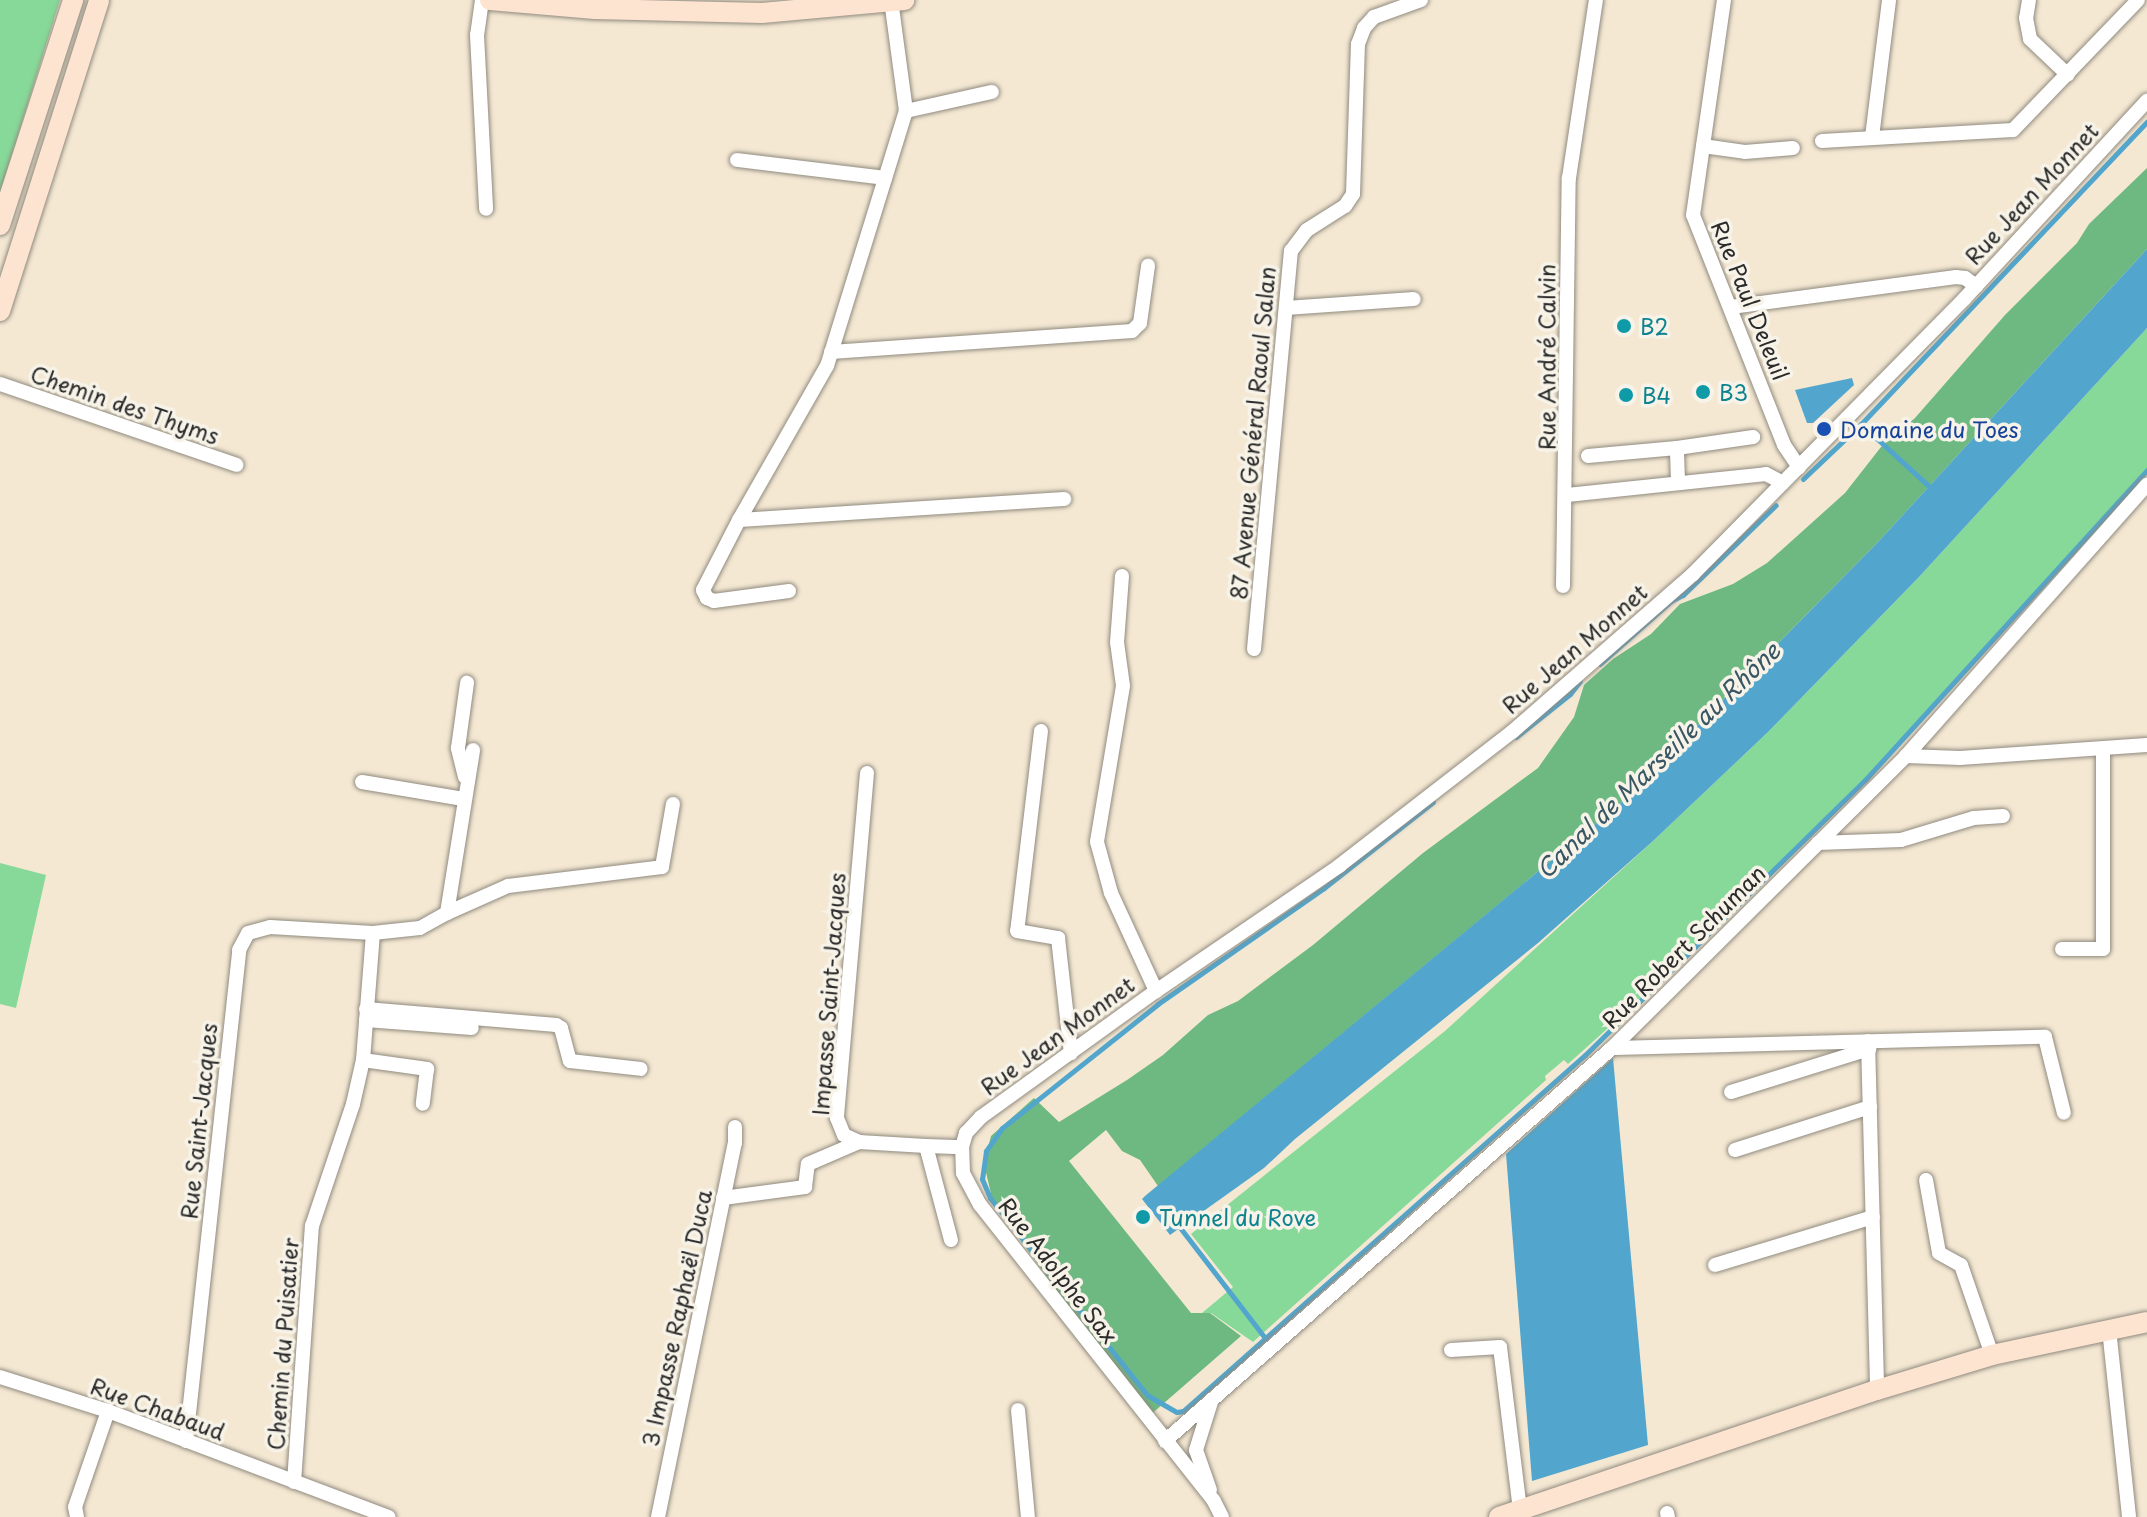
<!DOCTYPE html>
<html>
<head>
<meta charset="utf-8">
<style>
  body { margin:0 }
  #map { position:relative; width:2147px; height:1517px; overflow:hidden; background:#f4e8d3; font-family:"Playpen Sans",sans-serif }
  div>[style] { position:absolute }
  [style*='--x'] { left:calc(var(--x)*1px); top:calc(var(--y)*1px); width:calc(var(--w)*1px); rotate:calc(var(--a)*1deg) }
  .green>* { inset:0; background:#87d999 }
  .forest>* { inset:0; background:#6db981 }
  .water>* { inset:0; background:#52a6cd }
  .stream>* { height:5px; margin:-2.5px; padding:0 2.5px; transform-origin:2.5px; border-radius:2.5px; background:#52a6cd }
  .roads { filter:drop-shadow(0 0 2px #908a7f) drop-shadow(0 0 2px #908a7f) }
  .street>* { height:14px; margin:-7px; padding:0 7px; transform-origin:7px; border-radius:7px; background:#fff }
  .secondary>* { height:20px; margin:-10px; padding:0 10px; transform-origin:10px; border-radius:10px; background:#fde4d1 }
  .dots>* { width:22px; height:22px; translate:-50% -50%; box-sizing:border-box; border:4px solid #f7f3e8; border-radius:50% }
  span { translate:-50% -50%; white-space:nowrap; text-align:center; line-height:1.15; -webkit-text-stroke:7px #f7f3e8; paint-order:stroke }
  .street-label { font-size:22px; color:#2b2b2b }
  .culture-label { font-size:22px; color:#0d838f }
  .left { translate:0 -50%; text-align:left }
  .transit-label { font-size:22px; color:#164399 }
  .water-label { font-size:24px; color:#395664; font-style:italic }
</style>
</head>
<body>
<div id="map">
  <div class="green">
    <i style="clip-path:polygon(0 0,60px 0,0 193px)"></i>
    <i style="clip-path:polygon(2147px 328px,2147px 469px,1900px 745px,1627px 1011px,1568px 1064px,1564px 1060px,1545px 1076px,1546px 1080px,1253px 1342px,1211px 1313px,1202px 1313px,1233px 1287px,1191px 1234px,1445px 1031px,1653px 841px,1768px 732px,1919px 577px)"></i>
    <i style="clip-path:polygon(0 863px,46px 875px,16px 1008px,0 1004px)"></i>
  </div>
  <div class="forest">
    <i style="clip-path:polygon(2147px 168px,2147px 249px,1878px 542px,1622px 802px,1158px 1186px,1140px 1160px,1122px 1151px,1106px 1130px,1069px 1161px,1191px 1313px,1210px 1313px,1241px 1336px,1148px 1417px,993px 1202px,984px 1164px,991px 1136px,1034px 1098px,1059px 1122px,1127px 1080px,1163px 1055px,1208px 1015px,1238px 1001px,1313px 945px,1423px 853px,1538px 768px,1574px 717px,1584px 685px,1613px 659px,1651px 634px,1680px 604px,1733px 584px,1767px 563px,1845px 493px,1881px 447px,1915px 418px,2005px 315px,2077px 243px,2089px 224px)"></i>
  </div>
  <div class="water">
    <i style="clip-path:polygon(2147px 249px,2147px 328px,1919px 577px,1768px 732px,1653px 841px,1538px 943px,1295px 1139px,1264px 1168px,1170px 1235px,1142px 1199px,1145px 1196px,1622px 802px,1878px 542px)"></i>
    <i style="clip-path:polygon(1852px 378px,1854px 385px,1813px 423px,1807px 423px,1795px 390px)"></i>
    <i style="clip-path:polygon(1613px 1058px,1648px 1445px,1532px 1481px,1506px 1154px)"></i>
  </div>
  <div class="stream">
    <i style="--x:1861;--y:424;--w:99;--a:42.5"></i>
    <i style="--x:1803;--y:479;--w:80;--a:-43.5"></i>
    <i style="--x:1861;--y:424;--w:416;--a:-46.6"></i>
    <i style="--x:1600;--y:664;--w:95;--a:-41.6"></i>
    <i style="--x:1671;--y:601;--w:13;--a:-27"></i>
    <i style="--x:1683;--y:595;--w:129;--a:-44.1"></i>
    <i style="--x:1516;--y:737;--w:69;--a:-38.5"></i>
    <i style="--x:1570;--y:694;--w:16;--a:-52"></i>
    <i style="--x:1433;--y:802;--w:139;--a:141.7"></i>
    <i style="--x:1324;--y:888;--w:203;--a:145.1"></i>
    <i style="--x:1158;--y:1004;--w:199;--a:141.5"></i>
    <i style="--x:1002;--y:1128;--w:28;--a:125"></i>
    <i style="--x:986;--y:1151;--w:28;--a:98"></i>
    <i style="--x:982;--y:1179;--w:21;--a:67"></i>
    <i style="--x:990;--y:1198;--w:252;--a:51.4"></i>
    <i style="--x:1147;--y:1395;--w:34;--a:30"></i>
    <i style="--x:1177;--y:1412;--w:6;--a:-9"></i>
    <i style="--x:1183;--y:1411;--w:537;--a:-41.53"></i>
    <i style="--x:1585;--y:1055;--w:392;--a:-44.5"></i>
    <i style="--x:1865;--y:780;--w:419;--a:-47.7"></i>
    <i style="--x:1178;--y:1225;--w:143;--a:52.4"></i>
  </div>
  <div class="roads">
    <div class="street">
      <i style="--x:482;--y:0;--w:35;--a:98"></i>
      <i style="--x:477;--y:35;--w:174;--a:87"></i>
      <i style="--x:1724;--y:0;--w:217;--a:98.2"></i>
      <i style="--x:1693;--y:215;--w:247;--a:68.4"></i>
      <i style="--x:1784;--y:445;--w:27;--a:56"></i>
      <i style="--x:2029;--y:0;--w:18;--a:99"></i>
      <i style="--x:2026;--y:18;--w:21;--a:79"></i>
      <i style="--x:2030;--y:39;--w:52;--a:43.5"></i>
      <i style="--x:906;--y:111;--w:88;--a:-12.5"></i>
      <i style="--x:1872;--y:137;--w:138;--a:-82.9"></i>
      <i style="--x:1822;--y:141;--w:191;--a:-3.3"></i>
      <i style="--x:2013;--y:130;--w:180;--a:-46.1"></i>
      <i style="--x:1703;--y:146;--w:42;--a:8.1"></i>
      <i style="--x:1745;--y:152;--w:48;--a:-4.8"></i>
      <i style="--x:737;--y:160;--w:149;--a:6.9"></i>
      <i style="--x:1731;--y:307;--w:227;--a:-7.6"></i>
      <i style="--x:1956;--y:277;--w:9;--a:6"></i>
      <i style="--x:1965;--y:278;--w:14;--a:36"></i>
      <i style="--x:1286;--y:308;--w:128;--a:-4"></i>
      <i style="--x:831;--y:352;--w:302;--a:-4"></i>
      <i style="--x:1132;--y:331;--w:11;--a:-45"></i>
      <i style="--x:1140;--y:323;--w:58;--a:-82"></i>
      <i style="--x:0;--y:384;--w:250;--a:18.9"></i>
      <i style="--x:1588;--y:456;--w:89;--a:-5.1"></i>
      <i style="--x:1678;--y:481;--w:33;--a:-92"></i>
      <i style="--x:1677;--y:448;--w:77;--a:-8.2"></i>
      <i style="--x:1567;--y:495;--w:200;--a:-6"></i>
      <i style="--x:1766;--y:474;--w:19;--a:28"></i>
      <i style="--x:739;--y:520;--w:326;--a:-3.7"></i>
      <i style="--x:1122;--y:576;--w:66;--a:94.3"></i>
      <i style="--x:1117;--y:642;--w:44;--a:82.2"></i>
      <i style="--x:1123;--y:686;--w:158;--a:99.5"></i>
      <i style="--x:1097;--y:842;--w:53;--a:74.6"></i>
      <i style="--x:1111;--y:893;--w:108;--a:65.3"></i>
      <i style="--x:1563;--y:586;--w:408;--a:-89.2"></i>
      <i style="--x:1569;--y:178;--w:180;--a:-81.4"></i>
      <i style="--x:789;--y:591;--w:76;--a:172.4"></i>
      <i style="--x:714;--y:601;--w:8;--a:-157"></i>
      <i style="--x:707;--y:598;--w:9;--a:-117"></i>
      <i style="--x:703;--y:590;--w:79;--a:-62.8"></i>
      <i style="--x:739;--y:520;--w:177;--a:-60.3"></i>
      <i style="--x:827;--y:366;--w:267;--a:-72.8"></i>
      <i style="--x:906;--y:111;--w:112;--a:-97.7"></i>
      <i style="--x:1254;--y:649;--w:400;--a:-84.7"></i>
      <i style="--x:1291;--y:251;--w:26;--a:-53"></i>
      <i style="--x:1307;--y:230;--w:45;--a:-32.3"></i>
      <i style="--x:1345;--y:206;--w:14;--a:-56"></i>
      <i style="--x:1353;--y:194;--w:150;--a:-88.1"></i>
      <i style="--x:1358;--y:44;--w:17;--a:-69"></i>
      <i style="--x:1364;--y:28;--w:15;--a:-48"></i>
      <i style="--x:1374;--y:17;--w:50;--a:-19.9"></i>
      <i style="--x:1041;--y:731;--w:201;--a:96.8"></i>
      <i style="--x:1017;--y:931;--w:42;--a:9.7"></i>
      <i style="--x:1058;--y:938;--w:116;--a:83.6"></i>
      <i style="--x:1906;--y:756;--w:54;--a:2.1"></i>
      <i style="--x:1960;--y:758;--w:187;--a:-4"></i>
      <i style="--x:867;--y:773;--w:346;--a:95"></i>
      <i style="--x:837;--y:1118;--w:18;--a:68"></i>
      <i style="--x:844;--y:1135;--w:17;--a:25"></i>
      <i style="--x:859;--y:1142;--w:67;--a:3.4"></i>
      <i style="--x:465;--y:777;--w:30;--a:-104"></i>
      <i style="--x:458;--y:748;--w:66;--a:-82.1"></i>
      <i style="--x:362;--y:782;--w:103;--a:9.5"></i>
      <i style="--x:1818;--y:843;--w:83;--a:-2.1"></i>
      <i style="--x:1901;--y:840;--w:76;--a:-16.8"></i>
      <i style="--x:1974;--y:818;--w:29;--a:-4"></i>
      <i style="--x:447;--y:913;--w:67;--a:-23.9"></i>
      <i style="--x:508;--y:886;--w:155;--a:-7"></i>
      <i style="--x:662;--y:867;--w:64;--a:-80.1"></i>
      <i style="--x:2062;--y:949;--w:41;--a:0"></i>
      <i style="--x:2103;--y:949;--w:200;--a:-90"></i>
      <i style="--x:366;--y:1009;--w:191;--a:4.8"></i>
      <i style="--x:556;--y:1025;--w:6;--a:31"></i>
      <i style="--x:561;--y:1028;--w:34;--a:75"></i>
      <i style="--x:570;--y:1061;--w:71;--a:6.4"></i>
      <i style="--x:366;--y:1020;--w:106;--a:4.3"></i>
      <i style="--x:1868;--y:1041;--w:349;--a:88.5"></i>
      <i style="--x:1612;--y:1048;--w:433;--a:-1.5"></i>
      <i style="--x:2045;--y:1037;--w:78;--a:76"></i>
      <i style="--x:363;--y:1060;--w:65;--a:8"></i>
      <i style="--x:427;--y:1069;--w:35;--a:97"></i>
      <i style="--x:1731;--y:1092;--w:145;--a:-17.3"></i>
      <i style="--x:1735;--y:1150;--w:142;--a:-17.7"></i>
      <i style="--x:1926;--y:1180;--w:74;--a:79.9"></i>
      <i style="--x:1939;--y:1253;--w:25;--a:29"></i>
      <i style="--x:1961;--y:1265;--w:95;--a:71"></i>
      <i style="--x:723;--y:1198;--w:83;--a:-7.6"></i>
      <i style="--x:805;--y:1187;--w:23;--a:-83"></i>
      <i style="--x:808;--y:1164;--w:56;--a:-23.3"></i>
      <i style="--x:951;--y:1240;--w:97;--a:-104.9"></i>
      <i style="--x:926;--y:1146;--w:36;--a:2"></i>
      <i style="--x:1715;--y:1265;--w:165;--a:-16.9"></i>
      <i style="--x:2109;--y:1329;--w:189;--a:83.9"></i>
      <i style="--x:1451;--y:1350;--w:49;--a:-3.5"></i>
      <i style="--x:1500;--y:1347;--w:164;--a:83"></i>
      <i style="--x:0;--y:1377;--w:113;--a:17.5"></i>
      <i style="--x:108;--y:1411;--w:300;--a:20.7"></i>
      <i style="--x:1018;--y:1410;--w:107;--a:84.7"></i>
      <i style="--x:186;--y:1441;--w:494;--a:-83.8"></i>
      <i style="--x:239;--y:950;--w:19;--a:-62"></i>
      <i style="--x:248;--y:933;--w:23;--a:-15"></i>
      <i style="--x:270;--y:927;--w:103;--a:3.3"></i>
      <i style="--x:373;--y:933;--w:47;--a:-6.1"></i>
      <i style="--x:420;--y:928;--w:31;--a:-29"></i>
      <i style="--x:447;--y:913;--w:165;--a:-80.9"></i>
      <i style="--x:1165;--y:1441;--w:595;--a:-41.32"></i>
      <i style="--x:1612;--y:1048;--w:414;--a:-44.8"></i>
      <i style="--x:1906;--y:756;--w:363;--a:-48.4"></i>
      <i style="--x:294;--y:1482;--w:257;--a:-86"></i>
      <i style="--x:312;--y:1226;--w:129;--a:-71.4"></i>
      <i style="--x:353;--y:1104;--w:45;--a:-77.2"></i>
      <i style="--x:363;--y:1060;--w:127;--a:-85.5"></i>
      <i style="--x:1210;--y:1490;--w:42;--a:-109.3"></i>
      <i style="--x:1196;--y:1450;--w:53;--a:-72.6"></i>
      <i style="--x:1667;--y:1513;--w:4;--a:76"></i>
      <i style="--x:77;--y:1517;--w:10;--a:-101"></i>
      <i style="--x:75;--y:1507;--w:102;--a:-71"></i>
      <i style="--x:658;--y:1517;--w:382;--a:-78.4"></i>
      <i style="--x:735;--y:1143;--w:16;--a:-90"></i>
      <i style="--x:1222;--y:1517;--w:18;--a:-117"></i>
      <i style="--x:1214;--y:1501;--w:377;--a:-128.3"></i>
      <i style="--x:980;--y:1205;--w:36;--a:-118"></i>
      <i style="--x:963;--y:1173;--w:26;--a:-92"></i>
      <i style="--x:962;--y:1147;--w:15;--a:-74"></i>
      <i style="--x:966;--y:1133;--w:22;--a:-47"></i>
      <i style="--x:981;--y:1117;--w:216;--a:-35.8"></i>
      <i style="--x:1156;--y:991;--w:222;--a:-34.3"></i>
      <i style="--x:1339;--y:866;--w:219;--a:-37.8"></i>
      <i style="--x:1512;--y:732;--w:240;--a:-41.1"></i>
      <i style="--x:1693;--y:574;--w:386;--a:-45.4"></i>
      <i style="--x:1964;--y:299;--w:270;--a:-47.3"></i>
    </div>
    <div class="secondary">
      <i style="--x:490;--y:0;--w:105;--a:4.9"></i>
      <i style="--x:595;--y:9;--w:167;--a:1.4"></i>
      <i style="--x:762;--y:13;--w:143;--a:-5.2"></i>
      <i style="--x:0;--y:225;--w:237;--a:-72"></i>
      <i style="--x:0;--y:311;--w:326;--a:-72.3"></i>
      <i style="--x:1499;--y:1517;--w:399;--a:-18.6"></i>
      <i style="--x:1877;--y:1390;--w:120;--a:-16.9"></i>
      <i style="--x:1992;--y:1355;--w:158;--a:-12"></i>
    </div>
  </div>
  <div class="dots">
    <i style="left:1624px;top:326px;background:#0f9aa8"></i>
    <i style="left:1703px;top:392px;background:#0f9aa8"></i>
    <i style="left:1626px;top:395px;background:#0f9aa8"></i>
    <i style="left:1824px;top:429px;background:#1a4fb4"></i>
    <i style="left:1143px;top:1217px;background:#0f9aa8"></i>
  </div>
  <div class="street-label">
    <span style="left:2031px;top:193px;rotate:-47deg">Rue Jean Monnet</span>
    <span style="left:1751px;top:300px;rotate:68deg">Rue Paul Deleuil</span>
    <span style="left:1546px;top:357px;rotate:-90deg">Rue André Calvin</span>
    <span style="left:125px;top:404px;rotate:19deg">Chemin des Thyms</span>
    <span style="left:1252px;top:433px;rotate:-85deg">87 Avenue Général Raoul Salan</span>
    <span style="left:1574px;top:648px;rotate:-41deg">Rue Jean Monnet</span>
    <span style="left:1683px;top:946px;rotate:-45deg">Rue Robert Schuman</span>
    <span style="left:828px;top:994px;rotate:-86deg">Impasse Saint-Jacques</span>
    <span style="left:1057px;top:1035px;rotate:-36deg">Rue Jean Monnet</span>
    <span style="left:198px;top:1121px;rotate:-84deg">Rue Saint-Jacques</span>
    <span style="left:1059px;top:1270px;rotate:52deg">Rue Adolphe Sax</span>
    <span style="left:676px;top:1318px;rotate:-78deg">3 Impasse Raphaël Duca</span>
    <span style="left:282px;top:1344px;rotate:-86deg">Chemin du Puisatier</span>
    <span style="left:158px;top:1408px;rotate:20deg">Rue Chabaud</span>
  </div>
  <div class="culture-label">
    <span class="left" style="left:1640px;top:326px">B2</span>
    <span class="left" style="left:1719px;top:392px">B3</span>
    <span class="left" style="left:1642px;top:395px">B4</span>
    <span class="left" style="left:1159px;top:1217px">Tunnel du Rove</span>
  </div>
  <div class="transit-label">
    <span class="left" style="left:1840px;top:429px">Domaine du Toes</span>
  </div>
  <div class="water-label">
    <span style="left:1658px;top:760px;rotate:-44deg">Canal de Marseille au Rhône</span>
  </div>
</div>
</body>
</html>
